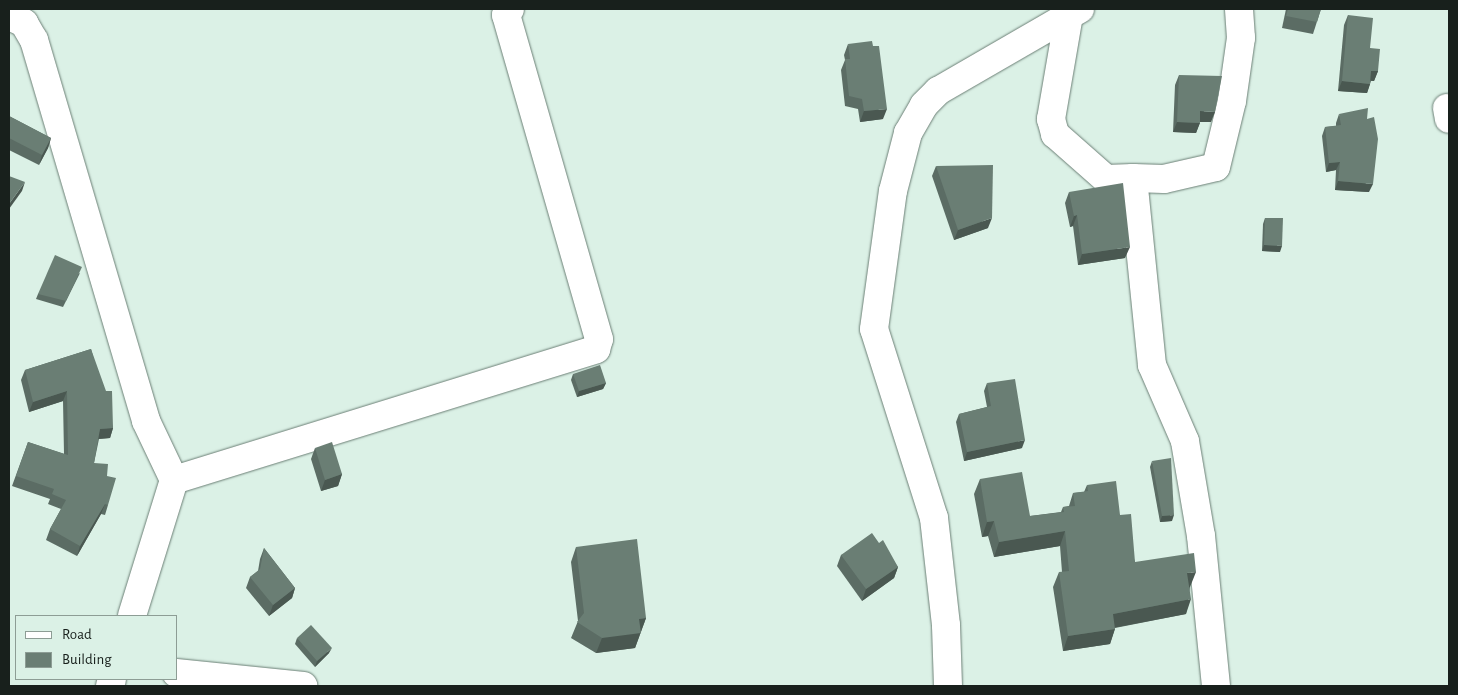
<!DOCTYPE html>
<html>
<head>
<meta charset="utf-8">
<style>
  body { margin:0 }
  #map { position:relative; width:1458px; height:695px; overflow:hidden; background:#dbf1e6; font-family:"Alegreya Sans",sans-serif }
  div>[style] { position:absolute }
  [style*='--x'] { left:calc(var(--x)*1px); top:calc(var(--y)*1px); width:calc(var(--w)*1px); rotate:calc(var(--a)*1deg) }
  .roads { filter:drop-shadow(0 0 1px #6b7f75) drop-shadow(0 0 1px #6b7f75) }
  .minor>* { height:28px; margin:-14px; padding:0 14px; transform-origin:14px; border-radius:14px; background:#fff }
  .wall>* { inset:0; background:#5b6c64 }
  .shaded-wall>* { inset:0; background:#4a5851 }
  .building>* { inset:0; background:#6a7e74 }
  span { translate:-50% -50%; white-space:nowrap; text-align:center; line-height:1.15; -webkit-text-stroke:4px #dbf1e6; paint-order:stroke }
  .frame { position:absolute; inset:0; border:10px solid #18201c; pointer-events:none }
  .legend { position:absolute; left:15px; top:615px; width:162px; height:65px; box-sizing:border-box; background:#dbf1e6; border:1px solid #8d9d95; margin:0; padding:6px 9px; list-style:none; font-size:15px; color:#18201c }
  .legend li { display:flex; align-items:center; gap:10px; height:25px }
  .legend b { width:25px; border:1px solid #8d9d95 }
</style>
</head>
<body>
<div id="map">
  <div class="roads">
    <div class="minor">
      <i style="--x:1070;--y:9;--w:112;--a:99.8"></i>
      <i style="--x:1051;--y:119;--w:16;--a:75"></i>
      <i style="--x:1055;--y:134;--w:68;--a:41.4"></i>
      <i style="--x:1106;--y:179;--w:27;--a:-2"></i>
      <i style="--x:9;--y:16;--w:17;--a:25"></i>
      <i style="--x:24;--y:23;--w:20;--a:60"></i>
      <i style="--x:34;--y:40;--w:397;--a:73.6"></i>
      <i style="--x:146;--y:421;--w:65;--a:64.6"></i>
      <i style="--x:174;--y:480;--w:142;--a:107.2"></i>
      <i style="--x:1447;--y:108;--w:11;--a:80"></i>
      <i style="--x:174;--y:480;--w:442;--a:-17.2"></i>
      <i style="--x:596;--y:349;--w:10;--a:-73"></i>
      <i style="--x:599;--y:339;--w:337;--a:-106"></i>
      <i style="--x:506;--y:15;--w:7;--a:-56"></i>
      <i style="--x:176;--y:673;--w:128;--a:5.8"></i>
      <i style="--x:110;--y:686;--w:7;--a:-74"></i>
      <i style="--x:948;--y:686;--w:61;--a:-91.9"></i>
      <i style="--x:946;--y:625;--w:108;--a:-96.4"></i>
      <i style="--x:934;--y:518;--w:198;--a:-107.6"></i>
      <i style="--x:874;--y:329;--w:139;--a:-82.2"></i>
      <i style="--x:893;--y:191;--w:60;--a:-75.5"></i>
      <i style="--x:908;--y:133;--w:32;--a:-60"></i>
      <i style="--x:924;--y:105;--w:20;--a:-45"></i>
      <i style="--x:938;--y:91;--w:164;--a:-30"></i>
      <i style="--x:1216;--y:686;--w:151;--a:-95.7"></i>
      <i style="--x:1201;--y:536;--w:96;--a:-99.6"></i>
      <i style="--x:1185;--y:441;--w:83;--a:-113.5"></i>
      <i style="--x:1152;--y:365;--w:188;--a:-95.8"></i>
      <i style="--x:1133;--y:178;--w:31;--a:2"></i>
      <i style="--x:1164;--y:179;--w:53;--a:-13"></i>
      <i style="--x:1216;--y:167;--w:68;--a:-76.4"></i>
      <i style="--x:1232;--y:101;--w:64;--a:-81.9"></i>
      <i style="--x:1241;--y:38;--w:29;--a:-94"></i>
    </div>
  </div>
  <div class="wall">
    <i style="clip-path:polygon(1286px 9px,1321px 9px,1313px 34px,1282px 28px)"></i>
    <i style="clip-path:polygon(1348px 15px,1370px 48px,1378px 71px,1374px 81px,1371px 81px,1367px 93px,1338px 91px,1344px 25px)"></i>
    <i style="clip-path:polygon(848px 44px,883px 119px,860px 122px,858px 109px,845px 106px,841px 70px,845px 60px,844px 55px)"></i>
    <i style="clip-path:polygon(1179px 75px,1211px 122px,1200px 122px,1196px 133px,1173px 132px,1175px 85px)"></i>
    <i style="clip-path:polygon(1339px 114px,1369px 192px,1335px 190px,1336px 170px,1326px 172px,1322px 136px,1325px 127px,1336px 126px,1336px 123px)"></i>
    <i style="clip-path:polygon(9px 116px,51px 138px,48px 148px,39px 165px,9px 150px)"></i>
    <i style="clip-path:polygon(936px 166px,988px 228px,954px 240px,932px 176px)"></i>
    <i style="clip-path:polygon(1069px 192px,1125px 258px,1078px 265px,1073px 226px,1070px 227px,1065px 203px)"></i>
    <i style="clip-path:polygon(1265px 218px,1280px 252px,1262px 251px,1263px 224px)"></i>
    <i style="clip-path:polygon(80px 273px,63px 307px,36px 299px,38px 294px)"></i>
    <i style="clip-path:polygon(91px 349px,113px 428px,110px 438px,99px 439px,94px 463px,107px 476px,108px 505px,105px 515px,101px 514px,77px 556px,46px 540px,50px 529px,61px 509px,48px 504px,50px 499px,12px 486px,28px 442px,64px 454px,63px 401px,29px 412px,21px 380px,25px 370px)"></i>
    <i style="clip-path:polygon(573px 374px,606px 383px,603px 389px,577px 397px,571px 380px)"></i>
    <i style="clip-path:polygon(987px 383px,1022px 448px,964px 461px,956px 422px,959px 414px,987px 407px,984px 391px)"></i>
    <i style="clip-path:polygon(315px 448px,342px 474px,338px 486px,321px 491px,311px 459px)"></i>
    <i style="clip-path:polygon(1152px 461px,1172px 521px,1160px 522px,1150px 467px)"></i>
    <i style="clip-path:polygon(980px 479px,1030px 516px,1061px 512px,1063px 507px,1069px 506px,1073px 493px,1084px 492px,1087px 485px,1120px 515px,1135px 562px,1190px 587px,1186px 614px,1115px 628px,1110px 644px,1063px 651px,1053px 587px,1059px 572px,1062px 572px,1060px 546px,994px 557px,988px 536px,982px 537px,974px 494px)"></i>
    <i style="clip-path:polygon(879px 543px,898px 567px,894px 578px,862px 601px,837px 566px,841px 555px)"></i>
    <i style="clip-path:polygon(576px 547px,646px 618px,635px 648px,596px 653px,571px 638px,578px 621px,571px 562px)"></i>
    <i style="clip-path:polygon(264px 548px,295px 588px,292px 598px,269px 616px,246px 588px,250px 577px,258px 571px,260px 559px)"></i>
    <i style="clip-path:polygon(297px 638px,329px 653px,315px 667px,295px 644px)"></i>
  </div>
  <div class="shaded-wall">
    <i style="clip-path:polygon(1371px 71px,1378px 71px,1374px 81px,1368px 80px)"></i>
    <i style="clip-path:polygon(1342px 81px,1370px 84px,1367px 93px,1338px 91px)"></i>
    <i style="clip-path:polygon(887px 109px,883px 119px,860px 122px,864px 111px)"></i>
    <i style="clip-path:polygon(1200px 111px,1215px 112px,1211px 122px,1197px 122px)"></i>
    <i style="clip-path:polygon(1177px 122px,1200px 123px,1196px 133px,1173px 132px)"></i>
    <i style="clip-path:polygon(51px 138px,48px 148px,39px 165px,42px 155px)"></i>
    <i style="clip-path:polygon(1340px 162px,1336px 170px,1326px 172px,1329px 163px)"></i>
    <i style="clip-path:polygon(1338px 181px,1373px 184px,1369px 192px,1335px 190px)"></i>
    <i style="clip-path:polygon(25px 182px,22px 191px,9px 209px,9px 204px)"></i>
    <i style="clip-path:polygon(1077px 215px,1073px 226px,1070px 227px,1074px 216px)"></i>
    <i style="clip-path:polygon(992px 218px,988px 228px,954px 240px,958px 230px)"></i>
    <i style="clip-path:polygon(1264px 245px,1282px 246px,1280px 252px,1262px 251px)"></i>
    <i style="clip-path:polygon(1130px 247px,1125px 258px,1078px 265px,1082px 254px)"></i>
    <i style="clip-path:polygon(606px 383px,603px 389px,577px 397px,579px 391px)"></i>
    <i style="clip-path:polygon(67px 391px,63px 401px,29px 412px,33px 402px)"></i>
    <i style="clip-path:polygon(113px 428px,110px 438px,97px 439px,100px 429px)"></i>
    <i style="clip-path:polygon(1025px 440px,1022px 448px,964px 461px,967px 452px)"></i>
    <i style="clip-path:polygon(342px 474px,338px 486px,321px 491px,325px 480px)"></i>
    <i style="clip-path:polygon(105px 504px,101px 514px,77px 556px,80px 546px)"></i>
    <i style="clip-path:polygon(1174px 515px,1172px 521px,1160px 522px,1162px 516px)"></i>
    <i style="clip-path:polygon(994px 521px,988px 536px,982px 537px,987px 522px)"></i>
    <i style="clip-path:polygon(1065px 531px,1060px 546px,994px 557px,999px 542px)"></i>
    <i style="clip-path:polygon(898px 567px,894px 578px,862px 601px,866px 589px)"></i>
    <i style="clip-path:polygon(1196px 572px,1190px 587px,1182px 589px,1187px 573px)"></i>
    <i style="clip-path:polygon(295px 588px,292px 598px,269px 616px,273px 605px)"></i>
    <i style="clip-path:polygon(1191px 599px,1186px 614px,1107px 629px,1113px 614px)"></i>
    <i style="clip-path:polygon(646px 618px,635px 648px,596px 653px,602px 638px,639px 619px)"></i>
    <i style="clip-path:polygon(1115px 629px,1110px 644px,1063px 651px,1068px 636px)"></i>
    <i style="clip-path:polygon(332px 648px,329px 653px,315px 667px,317px 661px)"></i>
  </div>
  <div class="building">
    <i style="clip-path:polygon(1288px 9px,1321px 9px,1317px 22px,1286px 16px)"></i>
    <i style="clip-path:polygon(1348px 15px,1373px 18px,1370px 48px,1380px 49px,1378px 71px,1371px 71px,1370px 84px,1342px 81px)"></i>
    <i style="clip-path:polygon(872px 41px,873px 46px,879px 46px,887px 109px,864px 111px,862px 99px,849px 96px,845px 59px,850px 59px,848px 44px)"></i>
    <i style="clip-path:polygon(1179px 75px,1222px 76px,1215px 112px,1200px 111px,1200px 123px,1177px 122px)"></i>
    <i style="clip-path:polygon(1368px 108px,1367px 119px,1374px 117px,1378px 139px,1373px 184px,1338px 181px,1340px 162px,1329px 163px,1325px 127px,1341px 125px,1339px 114px)"></i>
    <i style="clip-path:polygon(9px 116px,51px 138px,42px 155px,9px 138px)"></i>
    <i style="clip-path:polygon(993px 165px,992px 218px,958px 230px,936px 166px)"></i>
    <i style="clip-path:polygon(9px 176px,25px 182px,9px 204px)"></i>
    <i style="clip-path:polygon(1123px 183px,1130px 247px,1082px 254px,1077px 215px,1074px 216px,1069px 192px)"></i>
    <i style="clip-path:polygon(1265px 218px,1283px 218px,1282px 246px,1264px 245px)"></i>
    <i style="clip-path:polygon(55px 255px,82px 267px,66px 301px,38px 294px)"></i>
    <i style="clip-path:polygon(91px 349px,106px 391px,112px 391px,113px 428px,100px 429px,94px 463px,108px 464px,107px 476px,116px 478px,108px 505px,105px 504px,80px 546px,50px 529px,66px 500px,52px 494px,54px 489px,16px 476px,28px 442px,68px 455px,67px 391px,33px 402px,25px 370px)"></i>
    <i style="clip-path:polygon(600px 365px,606px 383px,579px 391px,573px 374px)"></i>
    <i style="clip-path:polygon(1015px 379px,1025px 440px,967px 452px,959px 414px,991px 406px,987px 383px)"></i>
    <i style="clip-path:polygon(332px 442px,342px 474px,325px 480px,315px 448px)"></i>
    <i style="clip-path:polygon(1171px 458px,1174px 515px,1162px 516px,1152px 461px)"></i>
    <i style="clip-path:polygon(1022px 472px,1030px 516px,1064px 512px,1063px 507px,1075px 506px,1073px 493px,1088px 491px,1087px 485px,1116px 481px,1120px 515px,1131px 514px,1135px 562px,1194px 553px,1196px 572px,1187px 573px,1191px 599px,1113px 614px,1115px 629px,1068px 636px,1059px 572px,1069px 571px,1065px 531px,999px 542px,994px 521px,987px 522px,980px 479px)"></i>
    <i style="clip-path:polygon(872px 533px,879px 543px,883px 540px,898px 567px,866px 589px,841px 555px)"></i>
    <i style="clip-path:polygon(637px 539px,646px 618px,639px 619px,641px 633px,602px 638px,577px 622px,584px 613px,576px 547px)"></i>
    <i style="clip-path:polygon(264px 548px,295px 588px,273px 605px,250px 577px,260px 569px)"></i>
    <i style="clip-path:polygon(311px 625px,332px 648px,317px 661px,297px 638px)"></i>
  </div>
  <div class="frame"></div>
  <ul class="legend">
  <li><b style="height:6px;background:#fff"></b>Road</li>
  <li><b style="height:14px;background:#6a7e74"></b>Building</li>
  </ul>
</div>
</body>
</html>
